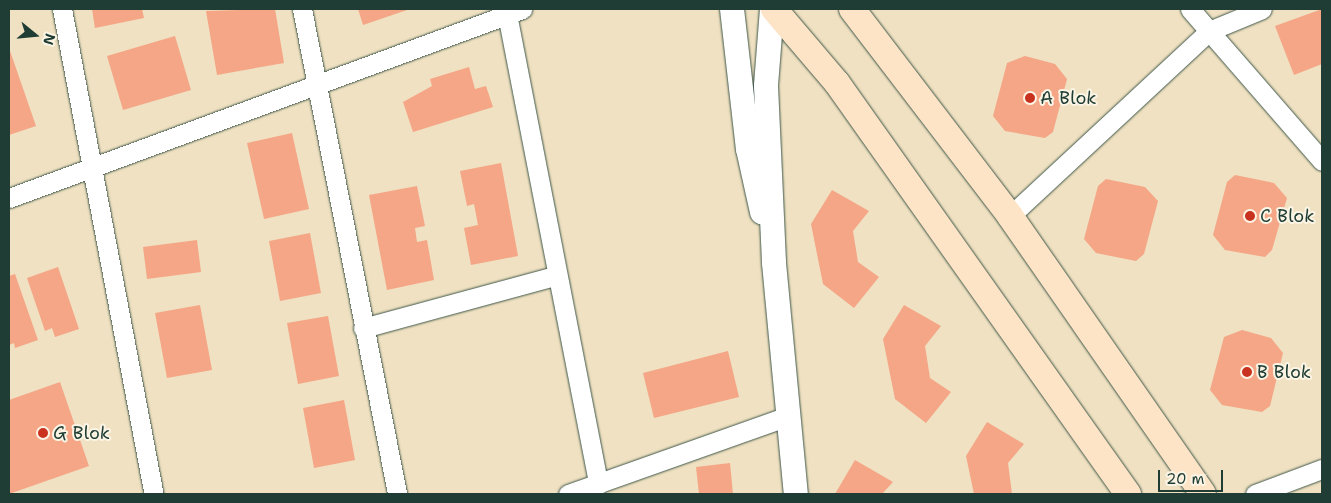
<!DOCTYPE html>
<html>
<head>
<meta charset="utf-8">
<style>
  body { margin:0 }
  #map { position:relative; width:1331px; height:503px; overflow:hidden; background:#efe1c1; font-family:"Shantell Sans",sans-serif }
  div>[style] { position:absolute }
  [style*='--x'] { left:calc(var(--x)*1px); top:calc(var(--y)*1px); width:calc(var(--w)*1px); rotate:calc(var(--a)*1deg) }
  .building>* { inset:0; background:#f4a687 }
  .roads { filter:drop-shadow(0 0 1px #3e5649) drop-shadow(0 0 1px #3e5649) }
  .minor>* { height:19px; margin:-9.5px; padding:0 9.5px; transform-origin:9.5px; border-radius:9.5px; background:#fff }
  .tertiary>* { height:24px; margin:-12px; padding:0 12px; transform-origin:12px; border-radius:12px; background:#fff }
  .secondary>* { height:26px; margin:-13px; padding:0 13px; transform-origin:13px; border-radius:13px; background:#fee4c6 }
  .dots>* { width:14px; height:14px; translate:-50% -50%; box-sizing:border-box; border:2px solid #fcf5e5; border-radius:50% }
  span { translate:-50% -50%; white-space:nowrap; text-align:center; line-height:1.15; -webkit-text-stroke:4px #fcf5e5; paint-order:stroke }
  .poi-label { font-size:18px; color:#1f3d34 }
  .left { translate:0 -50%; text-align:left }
  .frame { position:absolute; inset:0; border:10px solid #1f3d34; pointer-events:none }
  .north { position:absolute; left:10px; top:10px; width:50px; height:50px; -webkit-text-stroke:4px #fcf5e5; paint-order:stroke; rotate:107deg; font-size:14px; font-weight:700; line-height:20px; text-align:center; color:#1f3d34 }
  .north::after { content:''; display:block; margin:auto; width:18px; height:22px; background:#1f3d34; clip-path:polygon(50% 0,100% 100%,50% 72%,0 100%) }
  .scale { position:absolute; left:1158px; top:470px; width:65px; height:22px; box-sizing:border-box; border:2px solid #1f3d34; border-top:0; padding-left:6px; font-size:15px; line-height:18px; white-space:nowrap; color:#1f3d34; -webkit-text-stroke:4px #fcf5e5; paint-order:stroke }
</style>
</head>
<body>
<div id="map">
  <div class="building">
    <i style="clip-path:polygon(92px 9px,142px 9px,144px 18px,95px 28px)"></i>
    <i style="clip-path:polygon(275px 9px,284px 63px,217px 75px,206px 11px)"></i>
    <i style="clip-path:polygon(358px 9px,410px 9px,363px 25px)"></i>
    <i style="clip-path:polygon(1322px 9px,1322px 64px,1294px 75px,1275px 26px)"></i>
    <i style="clip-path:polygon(175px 36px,191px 90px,123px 110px,107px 56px)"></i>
    <i style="clip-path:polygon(9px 48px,36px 126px,9px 135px)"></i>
    <i style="clip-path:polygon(1025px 56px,1055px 64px,1067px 79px,1053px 132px,1045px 138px,1005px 131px,993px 116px,1007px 63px)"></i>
    <i style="clip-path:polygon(469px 67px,475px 89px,486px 86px,493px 107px,413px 132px,403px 102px,432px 86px,430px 79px)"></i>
    <i style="clip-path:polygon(292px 133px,309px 209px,264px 219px,247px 143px)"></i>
    <i style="clip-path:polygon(501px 163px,518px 256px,471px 265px,464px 228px,478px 225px,474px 204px,467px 206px,460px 171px)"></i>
    <i style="clip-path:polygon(1235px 175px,1274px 183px,1287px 198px,1272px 250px,1265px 257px,1225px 250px,1213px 235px,1227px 182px)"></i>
    <i style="clip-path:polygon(1106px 179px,1145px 187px,1158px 201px,1144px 254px,1136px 261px,1096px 253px,1084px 239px,1098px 186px)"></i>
    <i style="clip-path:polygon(417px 186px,425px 226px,415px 228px,417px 242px,427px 240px,434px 280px,387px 290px,369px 195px)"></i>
    <i style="clip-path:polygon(832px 190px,869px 211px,853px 231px,858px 262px,879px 277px,854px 308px,823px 284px,811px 224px)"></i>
    <i style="clip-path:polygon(310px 233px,321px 293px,280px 301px,269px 241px)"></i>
    <i style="clip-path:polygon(197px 240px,201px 272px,147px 279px,143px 247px)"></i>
    <i style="clip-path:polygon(58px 267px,79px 329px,55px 337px,52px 328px,45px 331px,27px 278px)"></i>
    <i style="clip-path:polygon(15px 274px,38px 340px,15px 348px,14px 343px,9px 345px,9px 276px)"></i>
    <i style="clip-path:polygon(200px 305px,212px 370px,167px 378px,155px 313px)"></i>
    <i style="clip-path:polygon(904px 305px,941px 326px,925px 346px,930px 378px,951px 392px,926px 423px,895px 399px,883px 339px)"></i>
    <i style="clip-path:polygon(328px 316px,339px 376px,298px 384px,287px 323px)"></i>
    <i style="clip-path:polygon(1242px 330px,1271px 338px,1283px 353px,1270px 406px,1262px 412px,1222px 405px,1210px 390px,1224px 337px)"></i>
    <i style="clip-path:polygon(728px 351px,739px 397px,654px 418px,643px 373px)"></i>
    <i style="clip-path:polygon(60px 382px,89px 466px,9px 494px,9px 400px)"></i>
    <i style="clip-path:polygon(344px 400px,355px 460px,314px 468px,303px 408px)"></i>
    <i style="clip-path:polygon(987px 422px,1024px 444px,1008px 463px,1012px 494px,974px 494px,966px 456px)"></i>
    <i style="clip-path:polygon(855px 460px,893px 482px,882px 494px,835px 494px)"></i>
    <i style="clip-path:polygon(730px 463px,733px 494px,699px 494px,696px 467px)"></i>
  </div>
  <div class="roads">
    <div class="minor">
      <i style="--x:62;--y:9;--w:494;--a:79.3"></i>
      <i style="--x:302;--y:9;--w:494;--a:78.9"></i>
      <i style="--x:1190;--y:9;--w:201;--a:49"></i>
      <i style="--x:507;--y:14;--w:479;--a:79"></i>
      <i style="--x:9;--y:198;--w:547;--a:-20.22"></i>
      <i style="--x:1010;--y:216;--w:272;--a:-42.9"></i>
      <i style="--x:1209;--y:31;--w:57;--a:-22.5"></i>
      <i style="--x:363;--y:328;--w:199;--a:-15.2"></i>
      <i style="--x:568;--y:494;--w:233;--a:-19.5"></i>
      <i style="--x:1255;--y:494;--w:72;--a:-20.5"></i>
    </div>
    <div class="tertiary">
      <i style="--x:732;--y:9;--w:141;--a:83.5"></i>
      <i style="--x:748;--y:149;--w:65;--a:77.5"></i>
      <i style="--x:772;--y:9;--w:77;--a:94.5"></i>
      <i style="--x:766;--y:86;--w:177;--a:87.4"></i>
      <i style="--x:774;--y:263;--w:232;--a:84.6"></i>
    </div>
    <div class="secondary">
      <i style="--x:774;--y:9;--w:97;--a:49.6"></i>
      <i style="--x:837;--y:83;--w:504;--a:54.7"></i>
      <i style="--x:852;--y:9;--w:260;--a:52.6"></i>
      <i style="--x:1010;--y:216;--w:338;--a:55.2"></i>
    </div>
  </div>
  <div class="dots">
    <i style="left:1030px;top:98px;background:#c8321e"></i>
    <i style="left:1250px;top:216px;background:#c8321e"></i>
    <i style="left:1247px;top:372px;background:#c8321e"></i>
    <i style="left:43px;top:433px;background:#c8321e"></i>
  </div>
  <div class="poi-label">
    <span class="left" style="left:1040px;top:98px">A Blok</span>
    <span class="left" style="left:1260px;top:216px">C Blok</span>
    <span class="left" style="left:1257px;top:372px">B Blok</span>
    <span class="left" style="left:53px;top:433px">G Blok</span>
  </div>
  <div class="frame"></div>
  <div class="north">N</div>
  <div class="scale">20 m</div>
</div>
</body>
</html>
